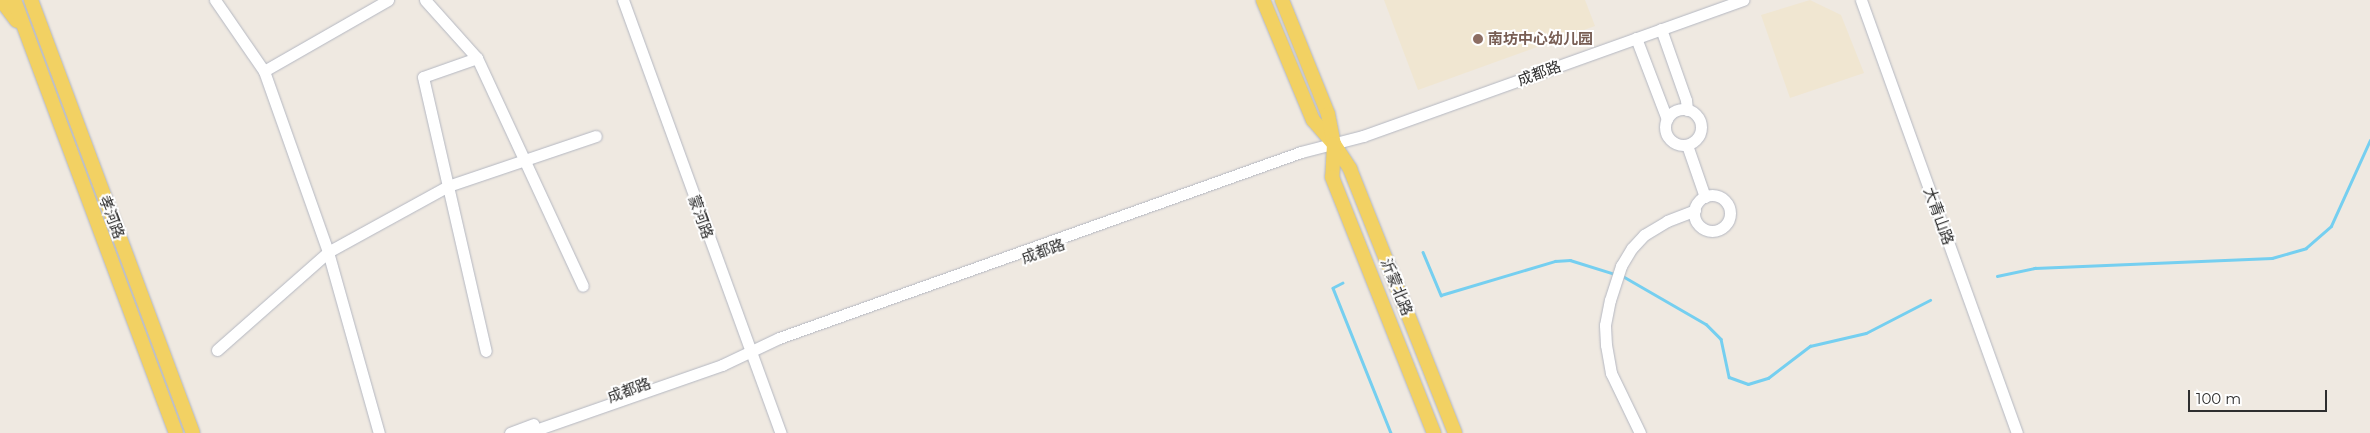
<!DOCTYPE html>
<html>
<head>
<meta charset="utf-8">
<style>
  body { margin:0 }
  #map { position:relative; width:2370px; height:433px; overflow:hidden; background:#efe9e1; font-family:Montserrat,"Noto Sans SC",sans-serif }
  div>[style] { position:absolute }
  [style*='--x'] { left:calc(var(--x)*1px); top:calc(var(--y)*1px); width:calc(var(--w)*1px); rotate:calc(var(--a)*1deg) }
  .education>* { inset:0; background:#f0e6d1 }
  .stream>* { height:2.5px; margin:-1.25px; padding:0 1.25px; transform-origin:1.25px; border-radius:1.25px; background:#75cff0 }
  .roads { filter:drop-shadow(0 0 1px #b4b7c1) drop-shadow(0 0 1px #b4b7c1) }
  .minor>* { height:11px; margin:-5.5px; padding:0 5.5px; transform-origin:5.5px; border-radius:5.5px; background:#fff }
  .minor>.ring { margin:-5.5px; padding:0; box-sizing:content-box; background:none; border:11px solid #fff; border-radius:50% }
  .major>* { height:14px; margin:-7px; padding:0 7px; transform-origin:7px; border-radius:7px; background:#f2d163 }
  .dots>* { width:14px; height:14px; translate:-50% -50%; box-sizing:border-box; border:2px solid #fff; border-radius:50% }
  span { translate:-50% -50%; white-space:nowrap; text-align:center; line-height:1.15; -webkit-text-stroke:4px #fff; paint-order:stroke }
  .education-label { font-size:15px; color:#785e54; font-weight:700 }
  .left { translate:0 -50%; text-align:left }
  .street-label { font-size:15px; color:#2e2e2e }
  .scale { position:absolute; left:2188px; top:390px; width:139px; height:22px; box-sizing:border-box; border:2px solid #2e2e2e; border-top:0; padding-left:6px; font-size:15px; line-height:18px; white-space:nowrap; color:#2e2e2e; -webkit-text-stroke:4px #fff; paint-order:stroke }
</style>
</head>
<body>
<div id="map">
  <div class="education">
    <i style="clip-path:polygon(1384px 0,1585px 0,1595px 26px,1418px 90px)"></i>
    <i style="clip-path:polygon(1810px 0,1841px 15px,1864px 73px,1790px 98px,1761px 15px)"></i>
  </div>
  <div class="stream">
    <i style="--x:1423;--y:252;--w:47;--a:67.3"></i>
    <i style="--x:1441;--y:295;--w:119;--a:-16.6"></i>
    <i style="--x:1555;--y:261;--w:15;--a:-4"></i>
    <i style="--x:1570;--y:260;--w:47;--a:17.3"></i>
    <i style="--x:1621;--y:275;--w:98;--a:30"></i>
    <i style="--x:1706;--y:324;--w:21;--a:45"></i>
    <i style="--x:1721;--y:339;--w:39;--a:78"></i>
    <i style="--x:1729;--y:377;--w:20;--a:20"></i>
    <i style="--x:1748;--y:384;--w:21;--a:-17"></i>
    <i style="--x:1768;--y:378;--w:53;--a:-37.3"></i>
    <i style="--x:1810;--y:346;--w:57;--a:-13.1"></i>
    <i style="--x:1866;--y:333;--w:72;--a:-27.3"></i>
    <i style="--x:1997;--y:276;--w:39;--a:-12"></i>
    <i style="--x:2035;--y:268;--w:237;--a:-2.4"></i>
    <i style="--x:2272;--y:258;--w:35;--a:-16"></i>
    <i style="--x:2306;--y:248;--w:33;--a:-41"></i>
    <i style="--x:2331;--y:226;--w:94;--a:-65.6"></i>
    <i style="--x:1343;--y:283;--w:11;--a:153"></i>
    <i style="--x:1333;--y:288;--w:156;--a:68.2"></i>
  </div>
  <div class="roads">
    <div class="minor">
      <i style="--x:215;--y:0;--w:86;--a:55.4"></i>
      <i style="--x:264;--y:71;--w:192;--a:70.5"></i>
      <i style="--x:328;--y:252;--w:188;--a:74.3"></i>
      <i style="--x:425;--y:0;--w:78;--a:48.1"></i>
      <i style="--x:477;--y:58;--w:251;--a:65.1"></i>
      <i style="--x:623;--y:0;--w:461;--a:70"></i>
      <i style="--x:1861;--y:0;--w:460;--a:70.2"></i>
      <i style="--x:1661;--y:29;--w:75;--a:70.6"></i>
      <i style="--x:1686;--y:100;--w:10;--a:84"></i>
      <i style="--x:1636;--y:38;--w:87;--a:69.1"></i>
      <i style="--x:477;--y:58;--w:57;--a:160.6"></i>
      <i style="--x:423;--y:77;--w:281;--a:77.1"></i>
      <i style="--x:264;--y:71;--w:143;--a:-29.8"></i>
      <i class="ring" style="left:1665px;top:109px;width:25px;height:25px"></i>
      <i style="--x:1687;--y:145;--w:55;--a:70.9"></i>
      <i class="ring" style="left:1694px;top:195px;width:25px;height:25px"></i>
      <i style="--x:217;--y:350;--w:148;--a:-41.4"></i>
      <i style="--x:328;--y:252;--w:137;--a:-28.8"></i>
      <i style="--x:448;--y:186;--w:156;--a:-18.7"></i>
      <i style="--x:510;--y:433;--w:25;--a:-21"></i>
      <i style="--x:527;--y:433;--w:207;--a:-19.2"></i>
      <i style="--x:722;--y:365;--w:63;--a:-25.3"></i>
      <i style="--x:779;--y:338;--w:554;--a:-19.61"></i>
      <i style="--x:1301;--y:152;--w:64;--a:-14.5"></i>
      <i style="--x:1363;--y:136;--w:404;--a:-19.7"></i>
      <i style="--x:1640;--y:433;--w:67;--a:-115.8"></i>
      <i style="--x:1611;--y:373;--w:28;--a:-100"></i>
      <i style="--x:1606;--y:345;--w:20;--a:-93"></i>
      <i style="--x:1605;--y:325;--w:25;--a:-79"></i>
      <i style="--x:1610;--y:300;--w:36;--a:-72"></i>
      <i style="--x:1621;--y:266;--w:21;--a:-59"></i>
      <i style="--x:1632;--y:248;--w:18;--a:-47"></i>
      <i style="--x:1644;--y:235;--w:27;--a:-31"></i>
      <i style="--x:1667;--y:221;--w:30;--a:-21"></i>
    </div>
    <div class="major">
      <i style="--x:1;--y:0;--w:26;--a:53"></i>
      <i style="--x:14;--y:0;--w:462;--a:69.5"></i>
      <i style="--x:31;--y:0;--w:462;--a:69.5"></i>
      <i style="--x:1263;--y:0;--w:130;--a:67.4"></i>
      <i style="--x:1313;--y:120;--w:32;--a:49"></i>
      <i style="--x:1334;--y:144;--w:30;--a:57"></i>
      <i style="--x:1350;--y:169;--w:284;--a:68.3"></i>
      <i style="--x:1282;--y:0;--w:123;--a:68"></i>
      <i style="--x:1328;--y:114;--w:31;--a:79"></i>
      <i style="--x:1334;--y:144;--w:33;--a:93"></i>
      <i style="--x:1332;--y:177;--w:276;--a:68.3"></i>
    </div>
  </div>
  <div class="dots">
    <i style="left:1478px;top:39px;background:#8d6e63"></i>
  </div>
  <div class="education-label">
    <span class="left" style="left:1488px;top:39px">南坊中心幼儿园</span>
  </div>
  <div class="street-label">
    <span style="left:1539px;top:73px;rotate:-20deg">成都路</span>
    <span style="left:1939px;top:216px;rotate:70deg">大青山路</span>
    <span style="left:112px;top:217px;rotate:69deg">孝河路</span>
    <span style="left:701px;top:217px;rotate:70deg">蒙河路</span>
    <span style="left:1043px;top:251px;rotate:-20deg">成都路</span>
    <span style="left:1397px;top:287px;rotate:68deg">沂蒙北路</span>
    <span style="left:629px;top:390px;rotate:-20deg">成都路</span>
  </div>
  <div class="scale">100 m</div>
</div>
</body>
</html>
